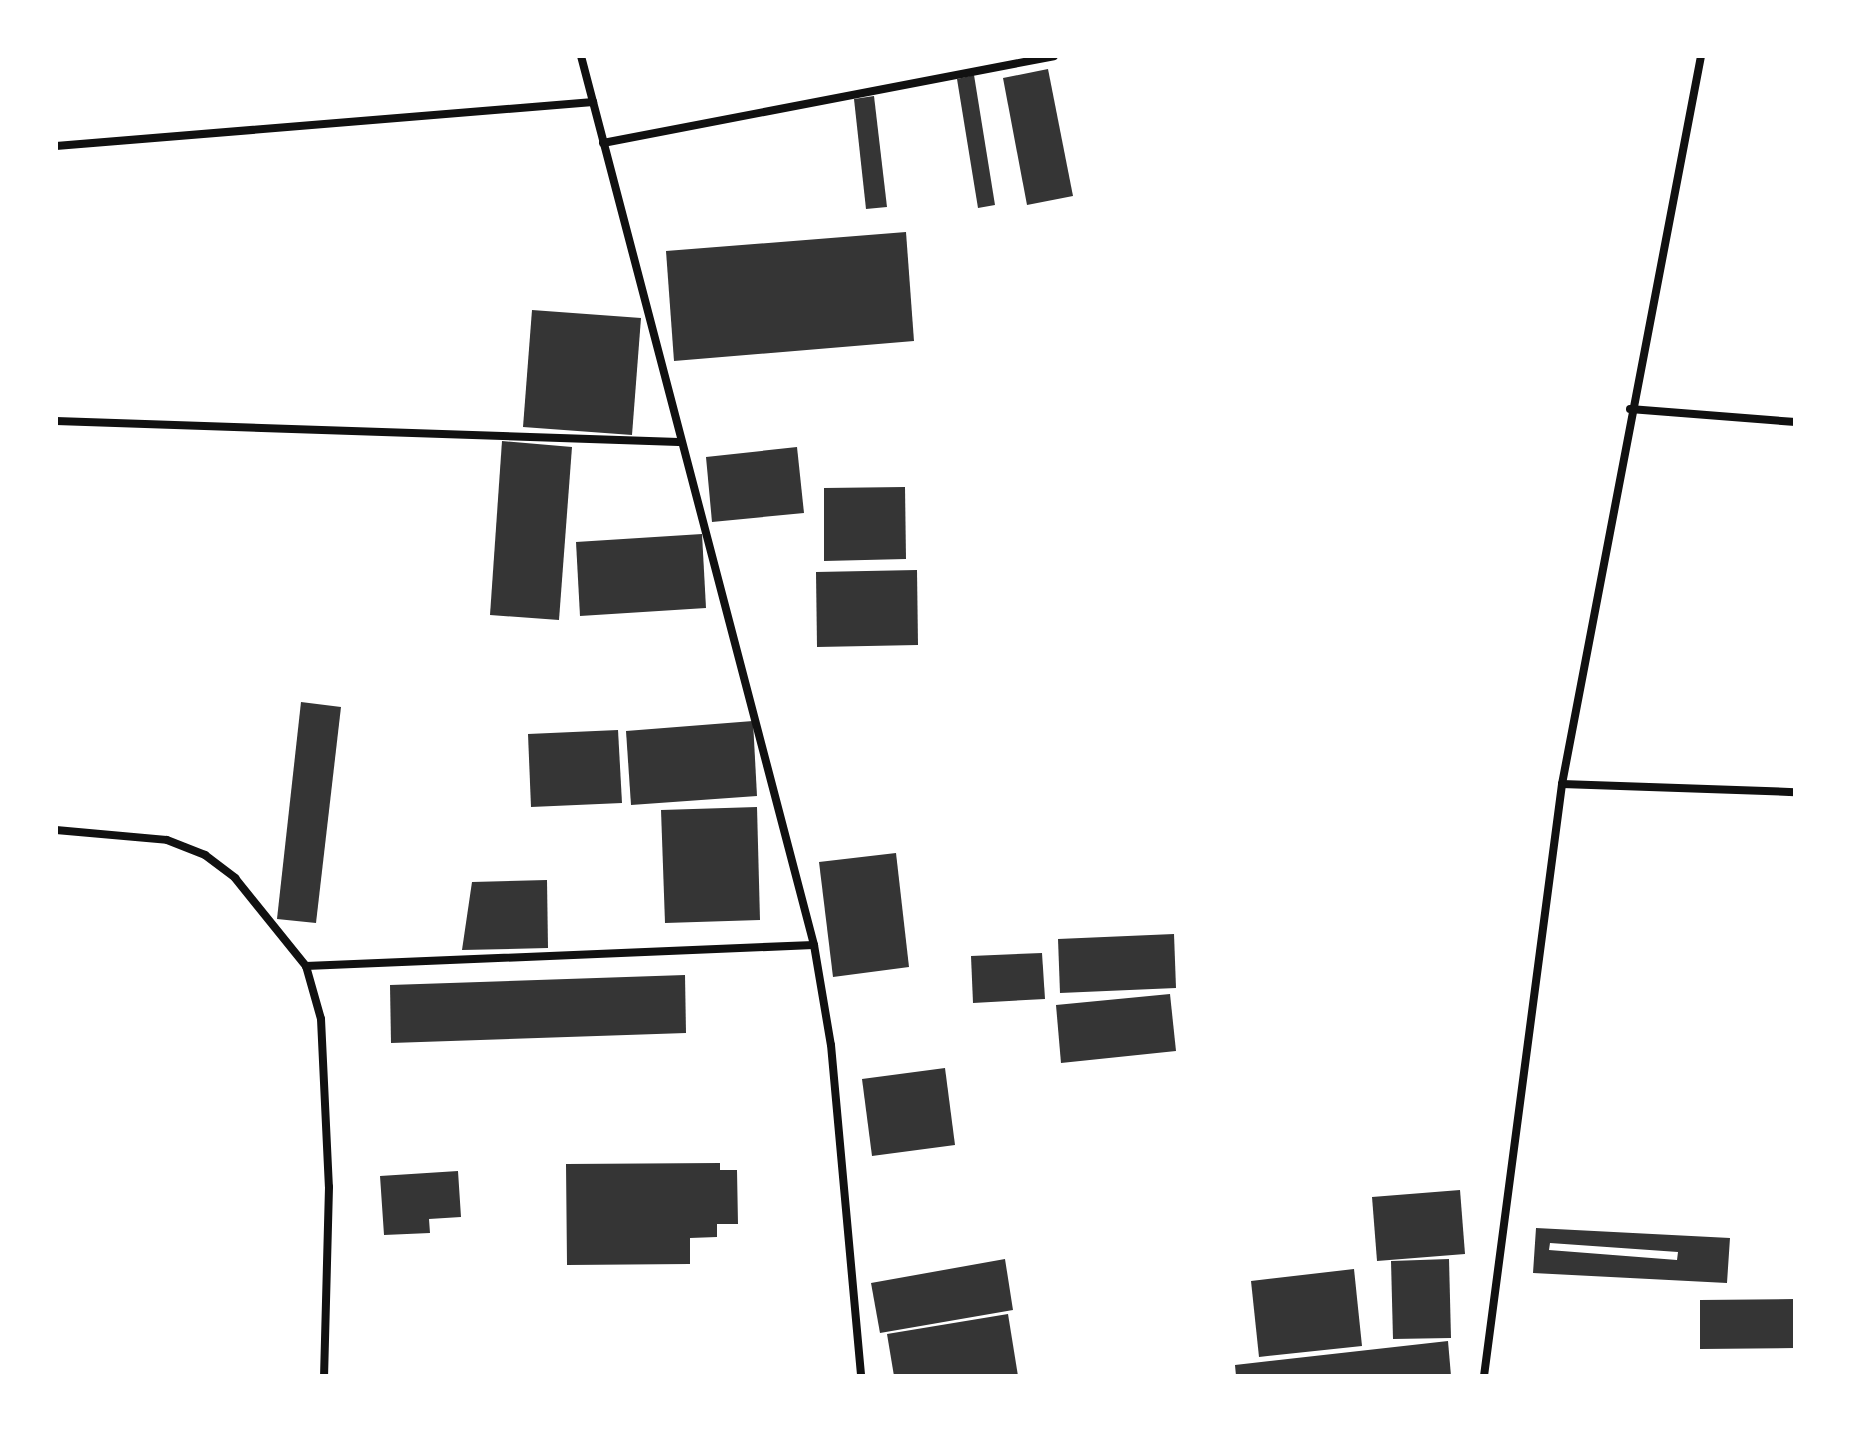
<!DOCTYPE html>
<html>
<head>
<meta charset="utf-8">
<style>
  body { margin:0 }
  #map { position:relative; width:1851px; height:1432px; overflow:hidden; background:#fff; font-family:Helvetica,sans-serif }
  div>[style] { position:absolute }
  [style*='--x'] { left:calc(var(--x)*1px); top:calc(var(--y)*1px); width:calc(var(--w)*1px); rotate:calc(var(--a)*1deg) }
  .building>* { inset:0; background:#353535 }
  .minor>* { height:8px; margin:-4px; padding:0 4px; transform-origin:4px; border-radius:4px; background:#111 }
  span { translate:-50% -50%; white-space:nowrap; text-align:center; line-height:1.15; -webkit-text-stroke:6px #fff; paint-order:stroke }
  .frame { position:absolute; inset:0; border:58px solid #fff; pointer-events:none }
</style>
</head>
<body>
<div id="map">
  <div class="building">
    <i style="clip-path:polygon(1048px 69px,1073px 196px,1027px 205px,1003px 78px)"></i>
    <i style="clip-path:polygon(974px 75px,995px 205px,978px 208px,957px 79px)"></i>
    <i style="clip-path:polygon(874px 96px,887px 207px,866px 209px,854px 99px)"></i>
    <i style="clip-path:polygon(906px 232px,914px 341px,674px 361px,666px 251px)"></i>
    <i style="clip-path:polygon(532px 310px,641px 318px,632px 435px,523px 427px)"></i>
    <i style="clip-path:polygon(502px 441px,572px 447px,559px 620px,490px 615px)"></i>
    <i style="clip-path:polygon(797px 447px,804px 513px,712px 522px,706px 457px)"></i>
    <i style="clip-path:polygon(905px 487px,906px 559px,824px 561px,824px 488px)"></i>
    <i style="clip-path:polygon(702px 534px,706px 608px,580px 616px,576px 542px)"></i>
    <i style="clip-path:polygon(917px 570px,918px 645px,817px 647px,816px 572px)"></i>
    <i style="clip-path:polygon(301px 702px,341px 707px,316px 923px,277px 919px)"></i>
    <i style="clip-path:polygon(753px 721px,757px 796px,631px 805px,626px 731px)"></i>
    <i style="clip-path:polygon(618px 730px,622px 803px,531px 807px,528px 734px)"></i>
    <i style="clip-path:polygon(757px 807px,760px 920px,665px 923px,661px 810px)"></i>
    <i style="clip-path:polygon(896px 853px,909px 967px,833px 977px,819px 862px)"></i>
    <i style="clip-path:polygon(547px 880px,548px 948px,462px 950px,472px 882px)"></i>
    <i style="clip-path:polygon(1174px 934px,1176px 988px,1060px 993px,1058px 939px)"></i>
    <i style="clip-path:polygon(1042px 953px,1045px 999px,973px 1003px,971px 956px)"></i>
    <i style="clip-path:polygon(685px 975px,686px 1033px,391px 1043px,390px 985px)"></i>
    <i style="clip-path:polygon(1170px 994px,1176px 1051px,1061px 1063px,1056px 1005px)"></i>
    <i style="clip-path:polygon(945px 1068px,955px 1145px,872px 1156px,862px 1079px)"></i>
    <i style="clip-path:polygon(720px 1163px,720px 1170px,737px 1170px,738px 1224px,717px 1224px,717px 1237px,690px 1238px,690px 1264px,567px 1265px,566px 1164px)"></i>
    <i style="clip-path:polygon(458px 1171px,461px 1217px,429px 1219px,430px 1233px,384px 1235px,380px 1176px)"></i>
    <i style="clip-path:polygon(1460px 1190px,1465px 1254px,1377px 1261px,1372px 1197px)"></i>
    <i style="clip-path:polygon(evenodd,1536px 1228px,1730px 1238px,1727px 1283px,1533px 1273px,1536px 1228px,1550px 1243px,1678px 1252px,1677px 1260px,1549px 1250px,1550px 1243px)"></i>
    <i style="clip-path:polygon(1005px 1259px,1013px 1310px,880px 1333px,871px 1283px)"></i>
    <i style="clip-path:polygon(1449px 1259px,1451px 1338px,1393px 1339px,1391px 1261px)"></i>
    <i style="clip-path:polygon(1354px 1269px,1362px 1346px,1259px 1357px,1251px 1281px)"></i>
    <i style="clip-path:polygon(1795px 1299px,1795px 1348px,1700px 1349px,1700px 1300px)"></i>
    <i style="clip-path:polygon(1008px 1314px,1018px 1376px,894px 1376px,887px 1334px)"></i>
    <i style="clip-path:polygon(1448px 1341px,1451px 1376px,1236px 1376px,1235px 1365px)"></i>
  </div>
  <div class="minor">
    <i style="--x:581;--y:56;--w:919;--a:75.31"></i>
    <i style="--x:814;--y:945;--w:101;--a:80.4"></i>
    <i style="--x:831;--y:1045;--w:332;--a:84.8"></i>
    <i style="--x:603;--y:143;--w:459;--a:-10.9"></i>
    <i style="--x:56;--y:146;--w:539;--a:-4.68"></i>
    <i style="--x:1630;--y:409;--w:166;--a:4.5"></i>
    <i style="--x:56;--y:421;--w:623;--a:1.93"></i>
    <i style="--x:1562;--y:784;--w:233;--a:2"></i>
    <i style="--x:56;--y:830;--w:111;--a:5.1"></i>
    <i style="--x:167;--y:840;--w:41;--a:21.5"></i>
    <i style="--x:205;--y:855;--w:38;--a:37"></i>
    <i style="--x:235;--y:878;--w:113;--a:51.1"></i>
    <i style="--x:306;--y:966;--w:55;--a:74.2"></i>
    <i style="--x:321;--y:1019;--w:168;--a:87.3"></i>
    <i style="--x:329;--y:1187;--w:189;--a:91.5"></i>
    <i style="--x:306;--y:966;--w:508;--a:-2.37"></i>
    <i style="--x:1484;--y:1376;--w:597;--a:-82.49"></i>
    <i style="--x:1562;--y:784;--w:741;--a:-79.19"></i>
  </div>
  <div class="frame"></div>
</div>
</body>
</html>
